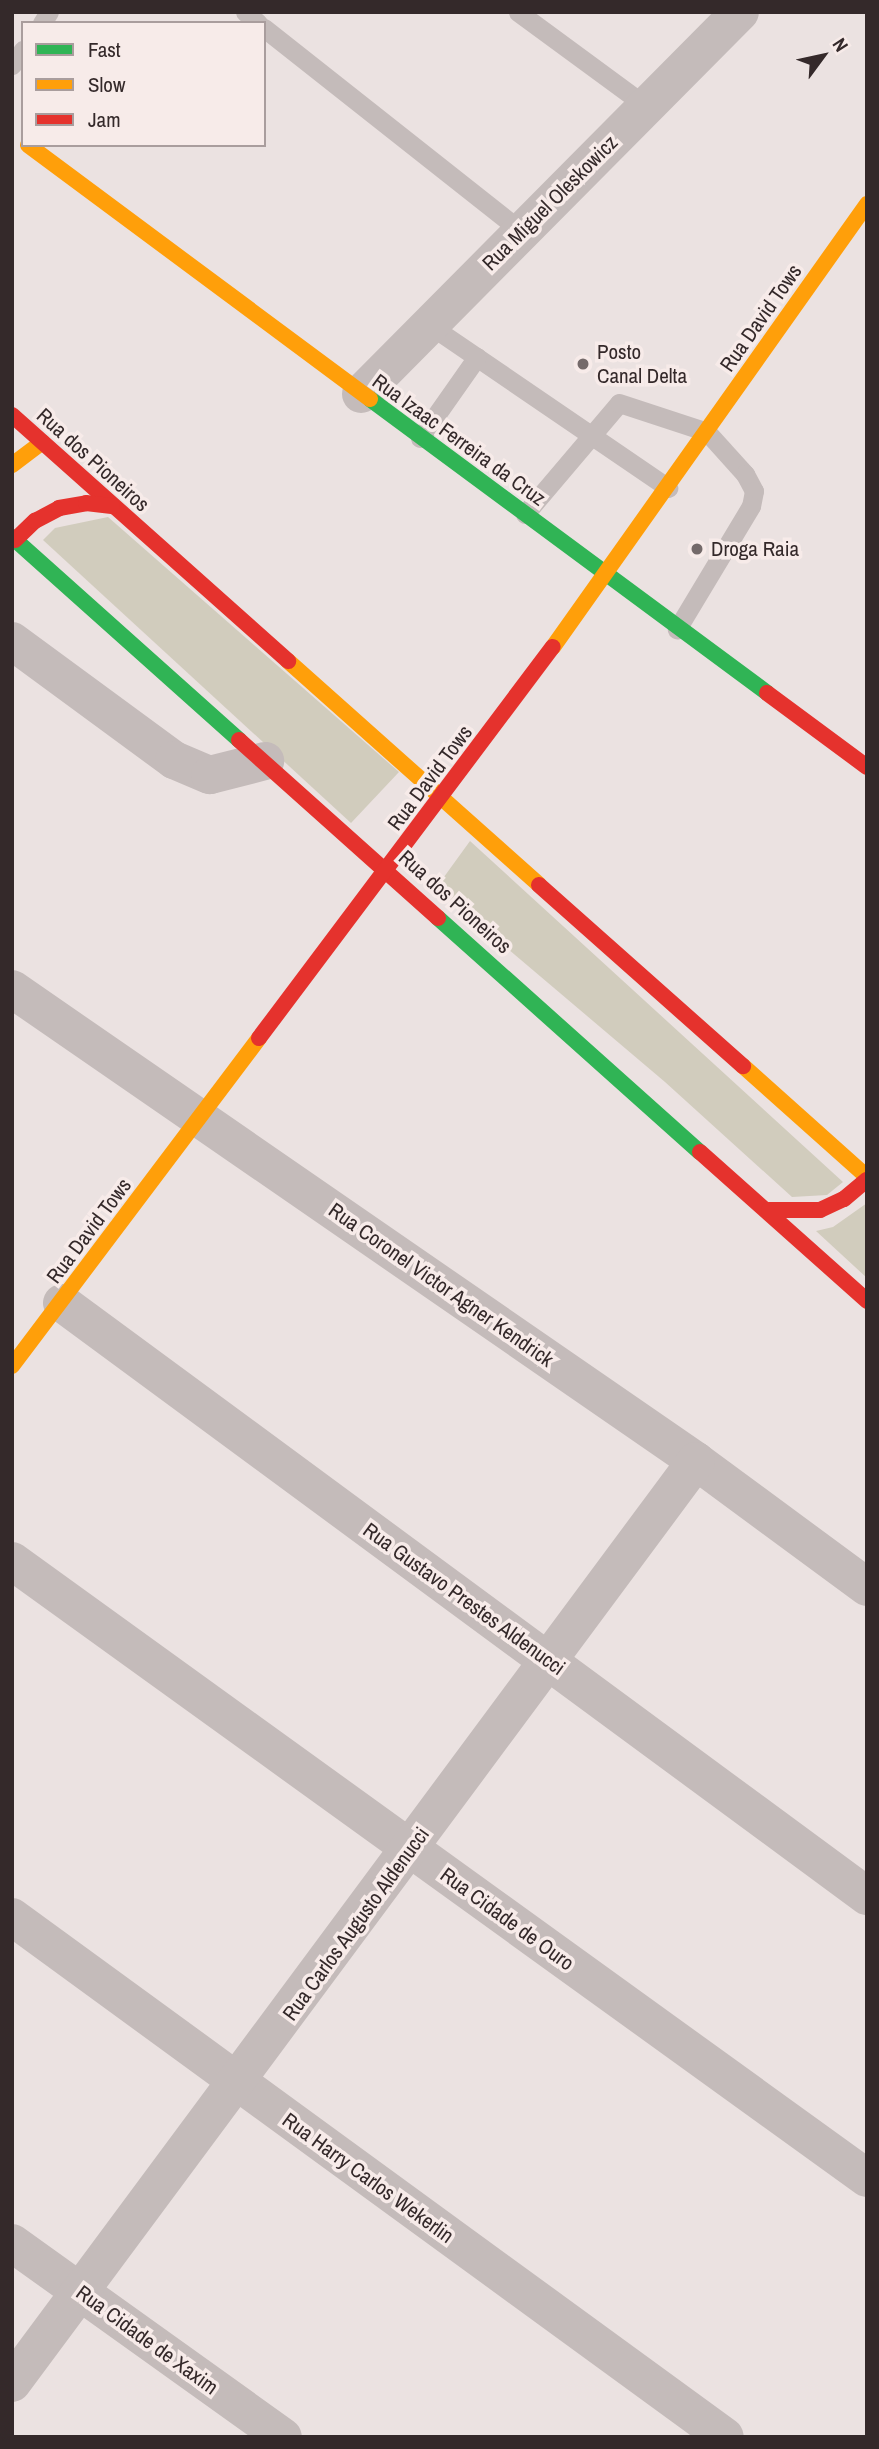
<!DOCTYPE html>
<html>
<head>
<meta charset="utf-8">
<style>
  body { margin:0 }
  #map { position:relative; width:879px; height:2449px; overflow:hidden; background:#ebe2e1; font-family:"Archivo Narrow",sans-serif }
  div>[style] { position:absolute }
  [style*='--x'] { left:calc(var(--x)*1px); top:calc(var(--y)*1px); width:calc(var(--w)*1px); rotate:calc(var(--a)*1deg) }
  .green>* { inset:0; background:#d1ccbd }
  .lane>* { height:19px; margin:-9.5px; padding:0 9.5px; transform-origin:9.5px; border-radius:9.5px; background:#c4bbba }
  .street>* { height:38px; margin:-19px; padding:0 19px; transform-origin:19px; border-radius:19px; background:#c4bbba }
  .fast>* { height:16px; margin:-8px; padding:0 8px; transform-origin:8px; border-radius:8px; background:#30b455 }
  .slow>* { height:16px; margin:-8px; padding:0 8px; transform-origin:8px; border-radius:8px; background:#ff9f0a }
  .jam>* { height:16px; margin:-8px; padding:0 8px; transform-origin:8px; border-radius:8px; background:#e5322d }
  .dots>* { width:19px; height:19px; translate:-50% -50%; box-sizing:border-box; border:4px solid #f7ebe9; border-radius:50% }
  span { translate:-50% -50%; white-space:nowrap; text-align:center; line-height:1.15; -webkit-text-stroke:7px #f7ebe9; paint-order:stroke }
  .street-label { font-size:21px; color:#34292a }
  .poi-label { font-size:21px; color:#34292a }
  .left { translate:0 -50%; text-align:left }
  .frame { position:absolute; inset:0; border:14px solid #34292a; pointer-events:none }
  .legend { position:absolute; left:21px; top:21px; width:245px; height:126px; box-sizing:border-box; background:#f7ebe9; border:2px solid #a99d9d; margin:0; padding:9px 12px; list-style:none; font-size:21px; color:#34292a }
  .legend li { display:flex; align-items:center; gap:14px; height:35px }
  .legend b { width:35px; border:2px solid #a99d9d }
  .north { position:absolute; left:788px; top:21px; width:70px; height:70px; -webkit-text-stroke:5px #f7ebe9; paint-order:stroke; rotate:57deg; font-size:19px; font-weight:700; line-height:28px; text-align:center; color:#34292a }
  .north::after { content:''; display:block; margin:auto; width:24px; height:32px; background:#34292a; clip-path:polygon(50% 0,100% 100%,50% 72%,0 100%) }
</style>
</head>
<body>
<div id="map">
  <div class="green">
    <i style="clip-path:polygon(108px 517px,399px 772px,351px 823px,43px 540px,55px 528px)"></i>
    <i style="clip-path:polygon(470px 841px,843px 1182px,827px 1195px,792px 1197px,665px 1082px,436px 888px)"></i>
    <i style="clip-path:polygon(867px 1203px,867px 1278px,816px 1231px,833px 1227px)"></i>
  </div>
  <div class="lane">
    <i style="--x:245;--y:12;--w:17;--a:40"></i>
    <i style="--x:518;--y:12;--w:159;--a:36.3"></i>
    <i style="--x:42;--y:23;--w:13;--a:-58"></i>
    <i style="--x:264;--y:28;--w:329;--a:38.3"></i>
    <i style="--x:12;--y:65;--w:19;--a:-54"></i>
    <i style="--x:428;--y:324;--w:291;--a:34.3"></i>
    <i style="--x:420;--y:438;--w:99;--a:-54.9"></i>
    <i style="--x:525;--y:514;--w:145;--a:-49.7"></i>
    <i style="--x:619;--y:403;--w:93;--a:18.2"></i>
    <i style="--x:707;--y:432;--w:57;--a:47.9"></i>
    <i style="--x:745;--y:474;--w:19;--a:62"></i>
    <i style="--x:754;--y:491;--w:15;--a:101"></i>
    <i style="--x:751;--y:506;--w:144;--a:121"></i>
  </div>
  <div class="street">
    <i style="--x:361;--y:394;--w:538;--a:-45.23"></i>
    <i style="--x:12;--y:641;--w:201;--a:36.3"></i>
    <i style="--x:174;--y:760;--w:39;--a:23"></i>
    <i style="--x:210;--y:775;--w:57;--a:-14.3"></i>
    <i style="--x:12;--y:989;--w:831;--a:34.61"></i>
    <i style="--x:696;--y:1461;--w:212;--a:36.4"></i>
    <i style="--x:62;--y:1303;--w:1000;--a:36.38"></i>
    <i style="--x:12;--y:1561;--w:1054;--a:35.82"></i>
    <i style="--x:12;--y:1917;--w:882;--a:36.1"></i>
    <i style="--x:12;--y:2243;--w:333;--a:35.6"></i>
    <i style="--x:12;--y:2383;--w:1148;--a:-53.43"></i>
  </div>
  <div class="fast">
    <i style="--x:370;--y:399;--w:494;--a:36.5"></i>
    <i style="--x:12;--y:537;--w:305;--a:41.8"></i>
    <i style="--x:438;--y:918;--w:351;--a:41.8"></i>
  </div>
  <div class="slow">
    <i style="--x:28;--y:145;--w:426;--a:36.6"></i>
    <i style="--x:12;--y:465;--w:38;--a:-37"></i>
    <i style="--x:553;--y:647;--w:543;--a:-54.67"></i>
    <i style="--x:288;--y:661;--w:336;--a:41.7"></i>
    <i style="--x:743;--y:1066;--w:166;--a:41.8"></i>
    <i style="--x:12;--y:1366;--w:411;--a:-53"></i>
  </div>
  <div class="jam">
    <i style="--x:12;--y:415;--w:370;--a:41.7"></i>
    <i style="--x:15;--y:540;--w:28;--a:-44"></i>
    <i style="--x:35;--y:521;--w:27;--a:-28"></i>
    <i style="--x:59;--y:508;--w:27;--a:-10"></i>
    <i style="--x:86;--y:503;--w:26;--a:7"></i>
    <i style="--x:767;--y:693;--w:124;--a:36.5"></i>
    <i style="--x:239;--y:740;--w:267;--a:41.8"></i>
    <i style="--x:539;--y:885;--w:273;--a:41.6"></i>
    <i style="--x:259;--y:1038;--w:489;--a:-53.1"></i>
    <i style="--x:700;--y:1152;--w:224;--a:41.7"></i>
    <i style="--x:769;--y:1210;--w:51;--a:0"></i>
    <i style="--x:820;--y:1210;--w:26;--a:-25"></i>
    <i style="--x:844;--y:1199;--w:30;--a:-40"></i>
  </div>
  <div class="dots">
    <i style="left:583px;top:364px;background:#746a6a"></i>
    <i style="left:697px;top:549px;background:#746a6a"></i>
  </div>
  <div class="street-label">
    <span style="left:550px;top:203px;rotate:-45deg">Rua Miguel Oleskowicz</span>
    <span style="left:761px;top:318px;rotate:-55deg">Rua David Tows</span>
    <span style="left:459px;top:440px;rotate:36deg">Rua Izaac Ferreira da Cruz</span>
    <span style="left:93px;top:460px;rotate:42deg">Rua dos Pioneiros</span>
    <span style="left:430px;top:778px;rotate:-53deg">Rua David Tows</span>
    <span style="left:455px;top:902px;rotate:42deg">Rua dos Pioneiros</span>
    <span style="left:89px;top:1231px;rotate:-53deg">Rua David Tows</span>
    <span style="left:441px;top:1285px;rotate:35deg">Rua Coronel Victor Agner Kendrick</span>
    <span style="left:464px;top:1599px;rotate:36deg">Rua Gustavo Prestes Aldenucci</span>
    <span style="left:507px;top:1919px;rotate:36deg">Rua Cidade de Ouro</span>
    <span style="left:356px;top:1924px;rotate:-54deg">Rua Carlos Augusto Aldenucci</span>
    <span style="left:368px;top:2178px;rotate:36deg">Rua Harry Carlos Wekerlin</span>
    <span style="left:147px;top:2340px;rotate:36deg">Rua Cidade de Xaxim</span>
  </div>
  <div class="poi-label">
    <span class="left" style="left:597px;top:364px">Posto<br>Canal Delta</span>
    <span class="left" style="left:711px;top:549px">Droga Raia</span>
  </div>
  <div class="frame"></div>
  <ul class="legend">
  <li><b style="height:9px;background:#30b455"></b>Fast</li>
  <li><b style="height:9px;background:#ff9f0a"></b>Slow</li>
  <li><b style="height:9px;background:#e5322d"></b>Jam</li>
  </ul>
  <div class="north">N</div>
</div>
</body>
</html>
